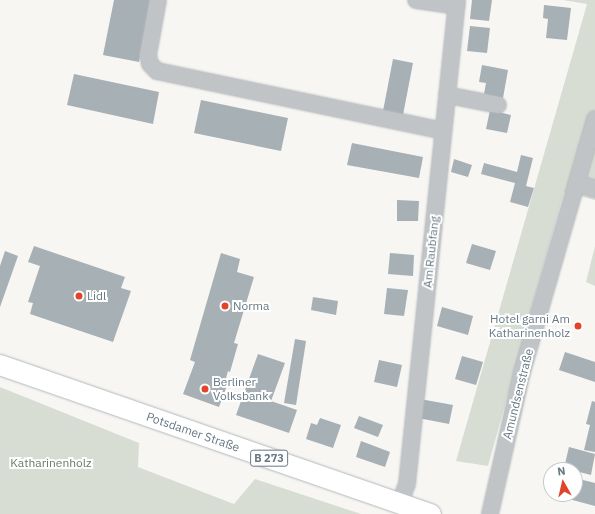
<!DOCTYPE html>
<html>
<head>
<meta charset="utf-8">
<style>
  body { margin:0 }
  #map { position:relative; width:595px; height:514px; overflow:hidden; background:#f7f6f3; font-family:"IBM Plex Sans",sans-serif }
  div>[style] { position:absolute }
  [style*='--x'] { left:calc(var(--x)*1px); top:calc(var(--y)*1px); width:calc(var(--w)*1px); rotate:calc(var(--a)*1deg) }
  .green>* { inset:0; background:#d8ddd4 }
  .building>* { inset:0; background:#a6b0b5 }
  .roads { filter:drop-shadow(0 0 1px #b3b8bb) drop-shadow(0 0 1px #b3b8bb) }
  .minor>* { height:16px; margin:-8px; padding:0 8px; transform-origin:8px; border-radius:8px; background:#c0c4c7 }
  .major>* { height:20px; margin:-10px; padding:0 10px; transform-origin:10px; border-radius:10px; background:#fff }
  .dots>* { width:11px; height:11px; translate:-50% -50%; box-sizing:border-box; border:2px solid #fff; border-radius:50% }
  span { translate:-50% -50%; white-space:nowrap; text-align:center; line-height:1.15; -webkit-text-stroke:4px #fff; paint-order:stroke }
  .shield-label span { padding:1px 3px; background:#fff; border:1px solid; border-radius:3px; -webkit-text-stroke-width:0 }
  .shield-label { font-size:11px; color:#667984; font-weight:700 }
  .street-label { font-size:12px; color:#667984 }
  .poi-label { font-size:12px; color:#667984 }
  .left { translate:0 -50%; text-align:left }
  .right { translate:-100% -50%; text-align:right }
  .park-label { font-size:12px; color:#6b7b65 }
  .north { position:absolute; left:543px; top:462px; width:40px; height:40px; box-sizing:border-box; background:#fff; border:1px solid #c2c9ce; border-radius:50%; rotate:352deg; font-size:11px; font-weight:700; line-height:16px; text-align:center; color:#667984 }
  .north::after { content:''; display:block; margin:auto; width:14px; height:18px; background:#e14429; clip-path:polygon(50% 0,100% 100%,50% 72%,0 100%) }
</style>
</head>
<body>
<div id="map">
  <div class="green">
    <i style="clip-path:polygon(563px 0,595px 0,595px 200px,564px 192px,488px 466px,456px 461px,587px 4px)"></i>
    <i style="clip-path:polygon(595px 246px,595px 286px,586px 282px)"></i>
    <i style="clip-path:polygon(0 387px,139px 443px,138px 467px,234px 504px,255px 479px,361px 514px,0 514px)"></i>
  </div>
  <div class="building">
    <i style="clip-path:polygon(114px 0,151px 0,139px 62px,103px 55px)"></i>
    <i style="clip-path:polygon(472px 0,492px 0,489px 21px,470px 19px)"></i>
    <i style="clip-path:polygon(544px 5px,571px 8px,567px 40px,546px 38px,548px 19px,543px 18px)"></i>
    <i style="clip-path:polygon(470px 26px,490px 28px,487px 53px,467px 51px)"></i>
    <i style="clip-path:polygon(393px 59px,413px 63px,403px 115px,383px 111px)"></i>
    <i style="clip-path:polygon(482px 65px,508px 70px,503px 98px,484px 94px,486px 83px,479px 82px)"></i>
    <i style="clip-path:polygon(74px 74px,159px 92px,153px 124px,67px 105px)"></i>
    <i style="clip-path:polygon(201px 100px,288px 118px,281px 151px,194px 133px)"></i>
    <i style="clip-path:polygon(490px 110px,511px 115px,507px 133px,486px 129px)"></i>
    <i style="clip-path:polygon(352px 143px,423px 157px,419px 178px,347px 165px)"></i>
    <i style="clip-path:polygon(521px 155px,533px 158px,526px 186px,534px 188px,528px 207px,510px 202px,515px 183px,481px 174px,484px 163px,517px 172px)"></i>
    <i style="clip-path:polygon(454px 159px,472px 165px,468px 177px,451px 172px)"></i>
    <i style="clip-path:polygon(397px 200px,419px 201px,418px 221px,397px 221px)"></i>
    <i style="clip-path:polygon(472px 244px,496px 251px,490px 270px,466px 263px)"></i>
    <i style="clip-path:polygon(34px 246px,125px 277px,121px 288px,131px 291px,113px 342px,30px 314px,33px 303px,28px 302px,40px 266px,28px 262px)"></i>
    <i style="clip-path:polygon(5px 251px,18px 256px,0 307px,0 266px)"></i>
    <i style="clip-path:polygon(221px 253px,240px 259px,237px 272px,254px 277px,234px 343px,238px 344px,230px 372px,228px 371px,225px 382px,228px 383px,219px 407px,183px 394px,195px 362px,190px 360px)"></i>
    <i style="clip-path:polygon(390px 253px,414px 255px,413px 276px,388px 274px)"></i>
    <i style="clip-path:polygon(387px 288px,408px 290px,404px 316px,384px 314px)"></i>
    <i style="clip-path:polygon(313px 297px,338px 301px,336px 315px,311px 310px)"></i>
    <i style="clip-path:polygon(442px 307px,473px 316px,468px 335px,437px 326px)"></i>
    <i style="clip-path:polygon(295px 339px,306px 341px,296px 405px,284px 403px)"></i>
    <i style="clip-path:polygon(565px 352px,595px 362px,595px 382px,559px 370px)"></i>
    <i style="clip-path:polygon(258px 354px,285px 363px,271px 401px,297px 410px,289px 433px,236px 415px)"></i>
    <i style="clip-path:polygon(462px 356px,483px 362px,476px 385px,455px 379px)"></i>
    <i style="clip-path:polygon(379px 360px,402px 365px,397px 387px,374px 382px)"></i>
    <i style="clip-path:polygon(420px 399px,453px 405px,449px 424px,418px 418px)"></i>
    <i style="clip-path:polygon(592px 401px,595px 402px,595px 452px,584px 450px,590px 425px,586px 424px)"></i>
    <i style="clip-path:polygon(359px 416px,383px 425px,378px 437px,354px 428px)"></i>
    <i style="clip-path:polygon(320px 418px,341px 425px,333px 448px,306px 439px,311px 423px,317px 425px)"></i>
    <i style="clip-path:polygon(361px 441px,390px 452px,385px 467px,356px 457px)"></i>
    <i style="clip-path:polygon(569px 447px,595px 454px,591px 475px,564px 468px)"></i>
    <i style="clip-path:polygon(575px 478px,595px 483px,595px 506px,565px 498px,566px 494px,575px 494px)"></i>
  </div>
  <div class="roads">
    <div class="minor">
      <i style="--x:158;--y:0;--w:56;--a:100.3"></i>
      <i style="--x:148;--y:55;--w:9;--a:77"></i>
      <i style="--x:150;--y:64;--w:10;--a:45"></i>
      <i style="--x:157;--y:71;--w:292;--a:11.8"></i>
      <i style="--x:416;--y:0;--w:41;--a:8.3"></i>
      <i style="--x:447;--y:95;--w:52;--a:11.1"></i>
      <i style="--x:577;--y:183;--w:19;--a:18"></i>
      <i style="--x:400;--y:503;--w:20;--a:-70"></i>
      <i style="--x:407;--y:484;--w:487;--a:-84.1"></i>
      <i style="--x:490;--y:514;--w:146;--a:-77.3"></i>
      <i style="--x:522;--y:372;--w:263;--a:-73.9"></i>
    </div>
    <div class="major">
      <i style="--x:0;--y:365;--w:456;--a:19.1"></i>
    </div>
  </div>
  <div class="dots">
    <i style="left:79px;top:296px;background:#e14429"></i>
    <i style="left:225px;top:306px;background:#e14429"></i>
    <i style="left:578px;top:326px;background:#e14429"></i>
    <i style="left:205px;top:389px;background:#e14429"></i>
  </div>
  <div class="shield-label">
    <span style="left:269px;top:458px">B 273</span>
  </div>
  <div class="street-label">
    <span style="left:431px;top:252px;rotate:-84deg">Am Raubfang</span>
    <span style="left:518px;top:394px;rotate:-76deg">Amundsenstraße</span>
    <span style="left:193px;top:432px;rotate:19deg">Potsdamer Straße</span>
  </div>
  <div class="poi-label">
    <span class="left" style="left:87px;top:296px">Lidl</span>
    <span class="left" style="left:233px;top:306px">Norma</span>
    <span class="right" style="left:570px;top:326px">Hotel garni Am<br>Katharinenholz</span>
    <span class="left" style="left:213px;top:389px">Berliner<br>Volksbank</span>
  </div>
  <div class="park-label">
    <span style="left:51px;top:463px">Katharinenholz</span>
  </div>
  <div class="north">N</div>
</div>
</body>
</html>
